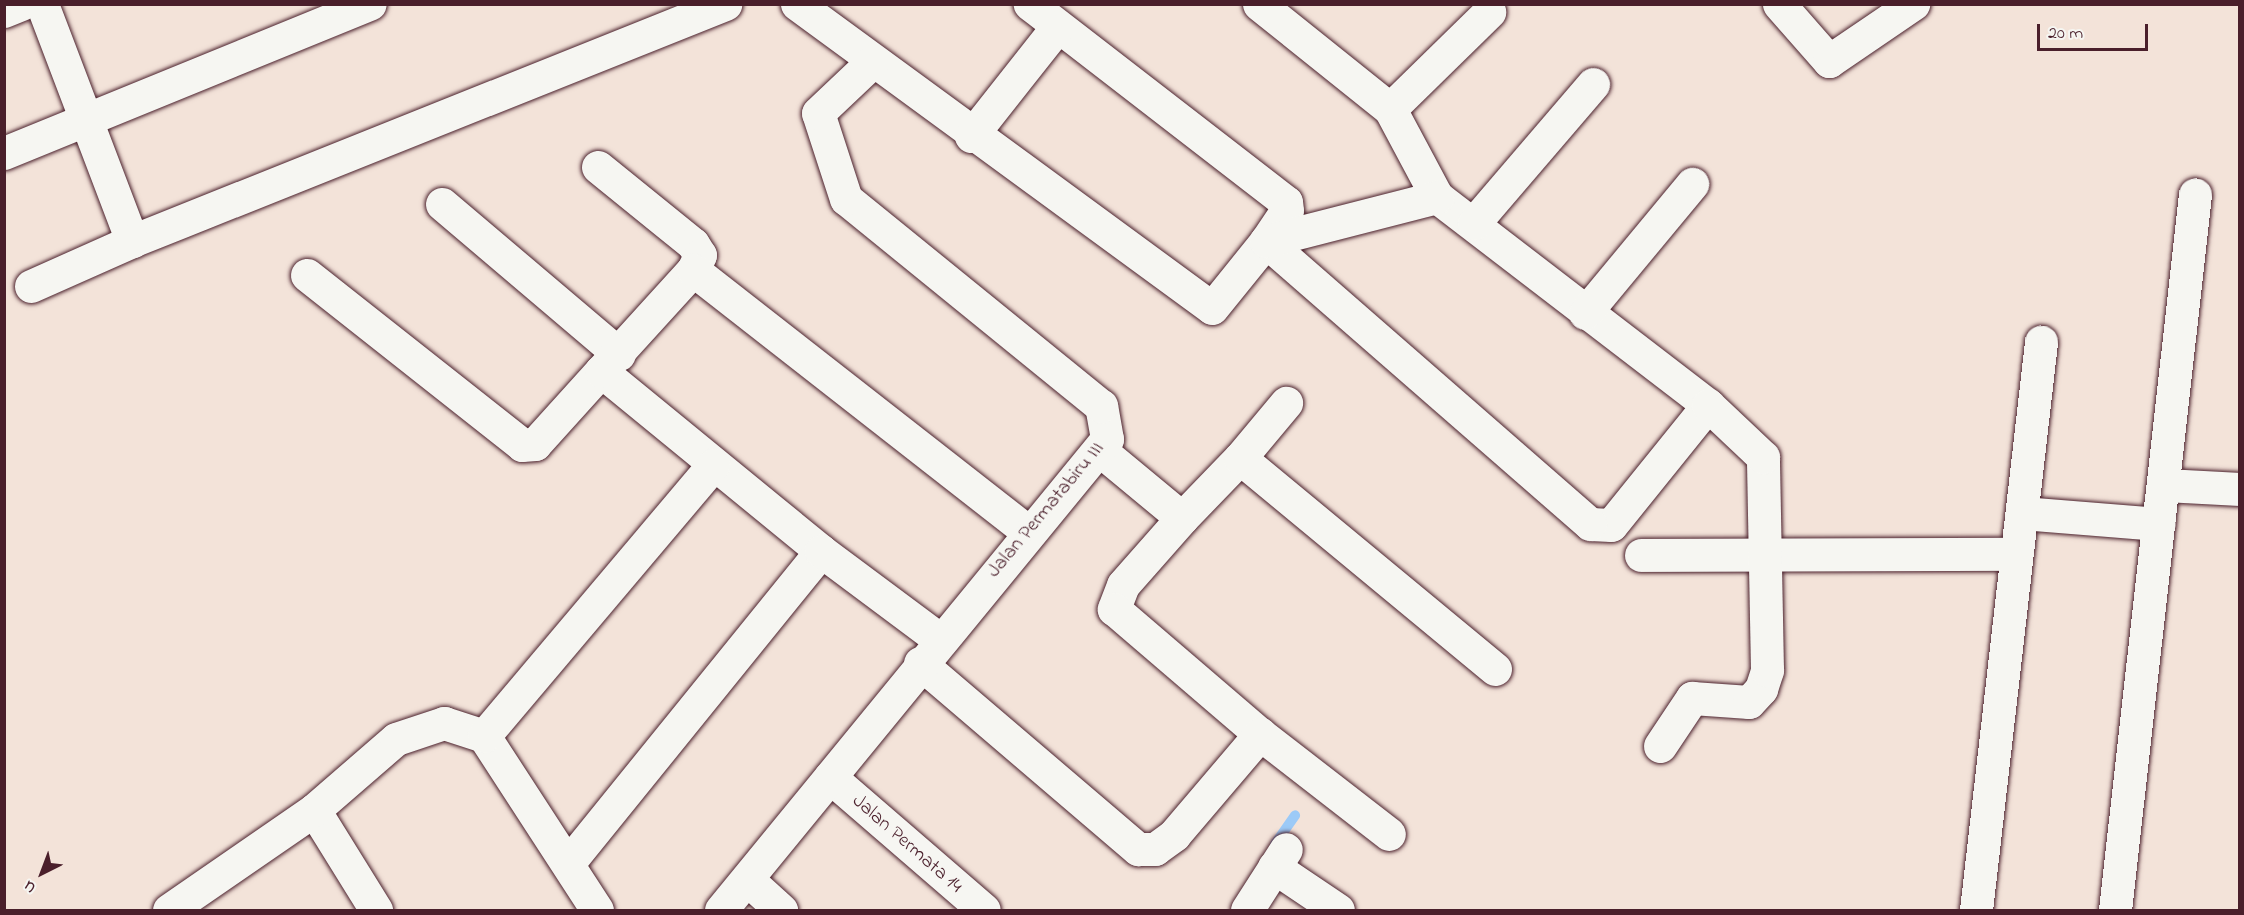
<!DOCTYPE html>
<html>
<head>
<meta charset="utf-8">
<style>
  body { margin:0 }
  #map { position:relative; width:2244px; height:915px; overflow:hidden; background:#f3e3d9; font-family:"Indie Flower",sans-serif }
  div>[style] { position:absolute }
  [style*='--x'] { left:calc(var(--x)*1px); top:calc(var(--y)*1px); width:calc(var(--w)*1px); rotate:calc(var(--a)*1deg) }
  .stream>* { height:10px; margin:-5px; padding:0 5px; transform-origin:5px; border-radius:5px; background:#9ccaf7 }
  .roads { filter:drop-shadow(0 0 2px #4a1f2b) drop-shadow(0 0 2px #4a1f2b) }
  .minor>* { height:33px; margin:-16.5px; padding:0 16.5px; transform-origin:16.5px; border-radius:16.5px; background:#f6f6f2 }
  span { translate:-50% -50%; white-space:nowrap; text-align:center; line-height:1.15; -webkit-text-stroke:4.5px #f6f6f2; paint-order:stroke }
  .street-label { font-size:20px; color:#4a1f2b }
  .frame { position:absolute; inset:0; border:6px solid #4a1f2b; pointer-events:none }
  .north { position:absolute; left:12px; top:843px; width:60px; height:60px; -webkit-text-stroke:4px #f6f6f2; paint-order:stroke; rotate:222deg; font-size:16px; font-weight:700; line-height:24px; text-align:center; color:#4a1f2b }
  .north::after { content:''; display:block; margin:auto; width:21px; height:27px; background:#4a1f2b; clip-path:polygon(50% 0,100% 100%,50% 72%,0 100%) }
  .scale { position:absolute; left:2037px; top:24px; width:111px; height:27px; box-sizing:border-box; border:3px solid #4a1f2b; border-top:0; padding-left:8px; font-size:18px; line-height:21px; white-space:nowrap; color:#4a1f2b; -webkit-text-stroke:4px #f6f6f2; paint-order:stroke }
</style>
</head>
<body>
<div id="map">
  <div class="stream">
    <i style="--x:1275;--y:844;--w:35;--a:-55"></i>
  </div>
  <div class="roads">
    <div class="minor">
      <i style="--x:42;--y:4;--w:254;--a:69.2"></i>
      <i style="--x:132;--y:241;--w:639;--a:-21.78"></i>
      <i style="--x:797;--y:4;--w:514;--a:36.22"></i>
      <i style="--x:1212;--y:308;--w:86;--a:-51.1"></i>
      <i style="--x:1266;--y:241;--w:37;--a:-56"></i>
      <i style="--x:1287;--y:210;--w:8;--a:-97"></i>
      <i style="--x:1286;--y:202;--w:324;--a:-142.3"></i>
      <i style="--x:1259;--y:4;--w:168;--a:38.7"></i>
      <i style="--x:1390;--y:109;--w:100;--a:61.9"></i>
      <i style="--x:1437;--y:197;--w:342;--a:37.5"></i>
      <i style="--x:1708;--y:405;--w:154;--a:128.9"></i>
      <i style="--x:1611;--y:525;--w:21;--a:-177"></i>
      <i style="--x:1590;--y:524;--w:430;--a:-138.9"></i>
      <i style="--x:1779;--y:4;--w:76;--a:48.7"></i>
      <i style="--x:1829;--y:61;--w:102;--a:-34.2"></i>
      <i style="--x:4;--y:11;--w:18;--a:-22"></i>
      <i style="--x:1390;--y:109;--w:139;--a:-44.4"></i>
      <i style="--x:971;--y:136;--w:139;--a:-51.7"></i>
      <i style="--x:4;--y:153;--w:395;--a:-22.2"></i>
      <i style="--x:598;--y:167;--w:122;--a:39"></i>
      <i style="--x:693;--y:244;--w:13;--a:58"></i>
      <i style="--x:700;--y:255;--w:17;--a:115"></i>
      <i style="--x:442;--y:204;--w:232;--a:40.3"></i>
      <i style="--x:1474;--y:223;--w:183;--a:-49.4"></i>
      <i style="--x:1266;--y:241;--w:177;--a:-14.4"></i>
      <i style="--x:307;--y:275;--w:274;--a:38.3"></i>
      <i style="--x:522;--y:445;--w:13;--a:-4"></i>
      <i style="--x:535;--y:444;--w:98;--a:-47.9"></i>
      <i style="--x:601;--y:371;--w:284;--a:39.3"></i>
      <i style="--x:821;--y:551;--w:399;--a:129"></i>
      <i style="--x:31;--y:286;--w:111;--a:-24"></i>
      <i style="--x:1585;--y:313;--w:168;--a:-50.3"></i>
      <i style="--x:601;--y:371;--w:137;--a:-47.7"></i>
      <i style="--x:693;--y:270;--w:424;--a:38"></i>
      <i style="--x:1101;--y:451;--w:105;--a:39.6"></i>
      <i style="--x:1182;--y:518;--w:83;--a:-46"></i>
      <i style="--x:1240;--y:458;--w:331;--a:39.6"></i>
      <i style="--x:1240;--y:458;--w:72;--a:-50.1"></i>
      <i style="--x:2165;--y:485;--w:75;--a:3.1"></i>
      <i style="--x:2022;--y:513;--w:137;--a:4.6"></i>
      <i style="--x:1182;--y:518;--w:89;--a:131.4"></i>
      <i style="--x:1123;--y:585;--w:26;--a:111"></i>
      <i style="--x:1114;--y:609;--w:192;--a:40.6"></i>
      <i style="--x:821;--y:551;--w:147;--a:36.7"></i>
      <i style="--x:1641;--y:555;--w:373;--a:-0.2"></i>
      <i style="--x:920;--y:663;--w:287;--a:40.5"></i>
      <i style="--x:1138;--y:849;--w:17;--a:0"></i>
      <i style="--x:1155;--y:849;--w:24;--a:-36"></i>
      <i style="--x:1174;--y:835;--w:133;--a:-49.6"></i>
      <i style="--x:1260;--y:734;--w:163;--a:37.8"></i>
      <i style="--x:1660;--y:746;--w:58;--a:-56.3"></i>
      <i style="--x:1692;--y:698;--w:57;--a:4"></i>
      <i style="--x:1749;--y:702;--w:18;--a:-47"></i>
      <i style="--x:1761;--y:689;--w:20;--a:-72"></i>
      <i style="--x:1767;--y:670;--w:213;--a:-91.1"></i>
      <i style="--x:1763;--y:457;--w:76;--a:-136.6"></i>
      <i style="--x:830;--y:777;--w:203;--a:40.8"></i>
      <i style="--x:314;--y:810;--w:118;--a:58.2"></i>
      <i style="--x:1274;--y:867;--w:77;--a:33.9"></i>
      <i style="--x:748;--y:880;--w:45;--a:42.3"></i>
      <i style="--x:169;--y:910;--w:176;--a:-34.6"></i>
      <i style="--x:314;--y:810;--w:108;--a:-40.9"></i>
      <i style="--x:396;--y:739;--w:51;--a:-18.4"></i>
      <i style="--x:444;--y:723;--w:42;--a:18"></i>
      <i style="--x:597;--y:910;--w:207;--a:-123"></i>
      <i style="--x:484;--y:736;--w:355;--a:-49.8"></i>
      <i style="--x:721;--y:910;--w:609;--a:-50.66"></i>
      <i style="--x:1107;--y:439;--w:34;--a:-100"></i>
      <i style="--x:1101;--y:406;--w:328;--a:-140.9"></i>
      <i style="--x:846;--y:199;--w:90;--a:-108"></i>
      <i style="--x:818;--y:113;--w:76;--a:-43.4"></i>
      <i style="--x:1247;--y:910;--w:72;--a:-57.4"></i>
      <i style="--x:1976;--y:910;--w:572;--a:-83.47"></i>
      <i style="--x:2115;--y:910;--w:720;--a:-83.62"></i>
    </div>
  </div>
  <div class="street-label">
    <span style="left:1046px;top:510px;rotate:-50deg">Jalan Permatabiru III</span>
    <span style="left:907px;top:844px;rotate:41deg">Jalan Permata 14</span>
  </div>
  <div class="frame"></div>
  <div class="north">U</div>
  <div class="scale">20 m</div>
</div>
</body>
</html>
